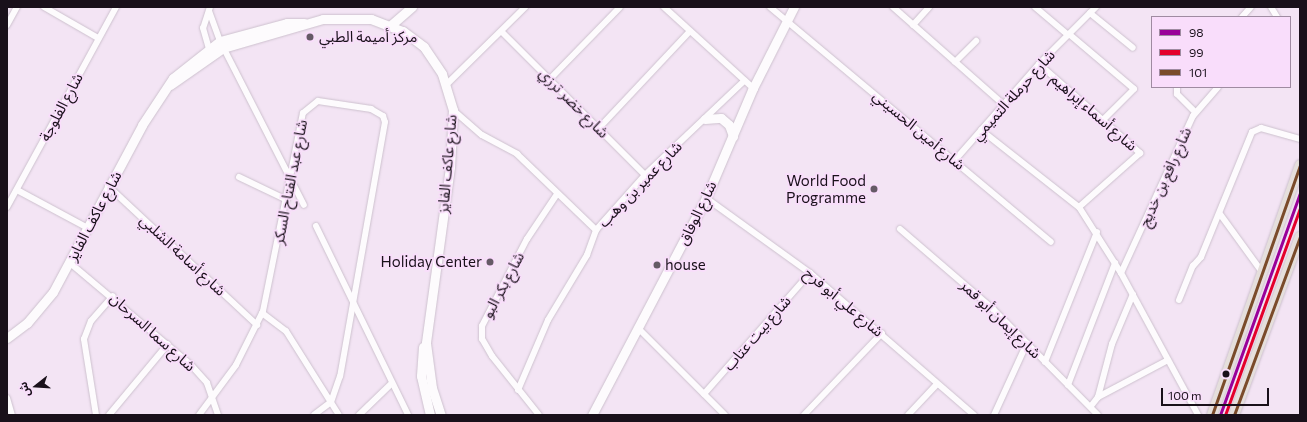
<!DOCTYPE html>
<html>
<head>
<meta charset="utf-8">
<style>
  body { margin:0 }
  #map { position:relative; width:1307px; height:422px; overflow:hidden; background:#f3e4f4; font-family:Commissioner,"Noto Sans Arabic",sans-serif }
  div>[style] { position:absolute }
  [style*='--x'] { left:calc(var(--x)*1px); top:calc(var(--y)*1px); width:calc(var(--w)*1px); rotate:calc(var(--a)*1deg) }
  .roads { filter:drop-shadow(0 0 1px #cdc1ce) drop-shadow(0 0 1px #cdc1ce) }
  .street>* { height:6px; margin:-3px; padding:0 3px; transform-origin:3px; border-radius:3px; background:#fdfbfd }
  .secondary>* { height:9px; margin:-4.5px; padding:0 4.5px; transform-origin:4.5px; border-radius:4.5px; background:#fdfbfd }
  .primary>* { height:10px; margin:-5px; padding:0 5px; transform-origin:5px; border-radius:5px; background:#e5dfdc }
  .bus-1>* { height:3px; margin:-1.5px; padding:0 1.5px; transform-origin:1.5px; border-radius:1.5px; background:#909 }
  .bus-2>* { height:3px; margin:-1.5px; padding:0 1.5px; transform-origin:1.5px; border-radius:1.5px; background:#e4002b }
  .bus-3>* { height:3px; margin:-1.5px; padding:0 1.5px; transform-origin:1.5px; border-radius:1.5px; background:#7a4b2a }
  .dots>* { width:11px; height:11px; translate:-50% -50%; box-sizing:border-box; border:2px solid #f9ddfb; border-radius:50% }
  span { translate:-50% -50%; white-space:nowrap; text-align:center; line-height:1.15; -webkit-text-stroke:3.5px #f9ddfb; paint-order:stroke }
  .poi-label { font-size:15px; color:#19101a }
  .left { translate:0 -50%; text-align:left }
  .right { translate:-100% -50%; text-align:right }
  .street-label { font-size:15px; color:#19101a }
  .frame { position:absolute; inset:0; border:8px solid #19101a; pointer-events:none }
  .legend { position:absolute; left:1151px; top:16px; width:140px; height:72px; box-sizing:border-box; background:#f9ddfb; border:1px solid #9f8ba1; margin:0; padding:5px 7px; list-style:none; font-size:12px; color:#19101a }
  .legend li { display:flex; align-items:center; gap:8px; height:20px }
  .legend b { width:20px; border:1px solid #9f8ba1 }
  .north { position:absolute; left:16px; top:366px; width:40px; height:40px; -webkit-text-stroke:3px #f9ddfb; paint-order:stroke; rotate:253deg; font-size:11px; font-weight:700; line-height:16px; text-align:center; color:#19101a }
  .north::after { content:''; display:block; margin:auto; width:14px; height:18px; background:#19101a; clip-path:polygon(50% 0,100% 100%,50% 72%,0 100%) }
  .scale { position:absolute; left:1161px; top:388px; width:108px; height:18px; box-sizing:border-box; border:2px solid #19101a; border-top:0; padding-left:5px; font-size:12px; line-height:14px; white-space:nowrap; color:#19101a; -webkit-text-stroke:3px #f9ddfb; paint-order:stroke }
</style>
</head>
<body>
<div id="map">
  <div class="roads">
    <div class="street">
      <i style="--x:44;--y:7;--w:62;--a:29.9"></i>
      <i style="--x:210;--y:7;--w:22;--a:108"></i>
      <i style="--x:203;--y:28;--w:25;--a:74"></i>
      <i style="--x:664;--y:7;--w:120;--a:42.3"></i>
      <i style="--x:770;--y:7;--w:366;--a:39.9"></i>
      <i style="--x:893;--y:7;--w:147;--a:41.4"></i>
      <i style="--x:1035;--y:7;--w:43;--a:40.3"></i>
      <i style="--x:1271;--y:7;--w:12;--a:59"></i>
      <i style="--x:209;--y:11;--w:32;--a:70"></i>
      <i style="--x:220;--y:41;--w:184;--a:62.9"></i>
      <i style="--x:1090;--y:13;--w:55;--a:39.1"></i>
      <i style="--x:1242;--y:17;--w:13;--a:-48"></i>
      <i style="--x:7;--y:25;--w:21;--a:-61"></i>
      <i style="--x:913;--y:25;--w:24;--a:-48"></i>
      <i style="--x:502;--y:32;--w:202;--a:45"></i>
      <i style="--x:1069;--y:34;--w:85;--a:40.2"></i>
      <i style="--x:1134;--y:89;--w:42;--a:135"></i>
      <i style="--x:955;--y:62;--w:30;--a:-45"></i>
      <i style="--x:1039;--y:64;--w:135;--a:41.4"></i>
      <i style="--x:1140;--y:153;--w:81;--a:138.5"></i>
      <i style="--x:550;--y:79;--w:100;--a:-45.8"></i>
      <i style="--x:447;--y:84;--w:110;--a:-44.6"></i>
      <i style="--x:1177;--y:87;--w:7;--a:90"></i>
      <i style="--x:1177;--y:94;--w:25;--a:45"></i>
      <i style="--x:453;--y:110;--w:38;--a:41"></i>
      <i style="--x:482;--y:135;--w:40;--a:28"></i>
      <i style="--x:517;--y:154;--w:110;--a:43.9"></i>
      <i style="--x:599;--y:128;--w:132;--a:-46.8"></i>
      <i style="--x:981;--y:130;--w:125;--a:38.2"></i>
      <i style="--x:1079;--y:207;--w:78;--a:57.5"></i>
      <i style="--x:1121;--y:273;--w:162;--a:61.5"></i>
      <i style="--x:955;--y:160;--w:128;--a:-48.8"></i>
      <i style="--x:1039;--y:64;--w:81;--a:-45"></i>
      <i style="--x:239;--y:177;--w:53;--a:25.6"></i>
      <i style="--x:108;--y:186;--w:204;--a:43"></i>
      <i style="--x:17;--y:190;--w:78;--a:28.2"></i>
      <i style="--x:706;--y:198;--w:128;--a:35.8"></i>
      <i style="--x:810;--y:273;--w:217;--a:40.9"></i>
      <i style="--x:7;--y:207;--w:228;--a:-61.4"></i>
      <i style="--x:1220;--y:214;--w:72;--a:54.1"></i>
      <i style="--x:316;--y:226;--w:210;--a:64"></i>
      <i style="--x:900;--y:229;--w:123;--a:40.7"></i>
      <i style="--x:993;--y:309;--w:149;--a:45.3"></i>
      <i style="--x:70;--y:263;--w:158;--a:40.1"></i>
      <i style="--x:191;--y:365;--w:24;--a:48"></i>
      <i style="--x:207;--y:383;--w:34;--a:71"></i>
      <i style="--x:1121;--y:273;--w:173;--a:-65.4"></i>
      <i style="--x:1193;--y:116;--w:38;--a:-49"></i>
      <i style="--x:1179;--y:300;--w:37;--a:-68"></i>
      <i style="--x:1193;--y:266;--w:12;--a:-48"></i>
      <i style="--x:1201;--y:257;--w:135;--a:-67.8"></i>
      <i style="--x:1252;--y:132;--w:10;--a:-24"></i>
      <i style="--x:1261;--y:128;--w:41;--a:15.8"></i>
      <i style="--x:262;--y:313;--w:30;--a:37"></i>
      <i style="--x:286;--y:331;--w:99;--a:57.8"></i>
      <i style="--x:639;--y:329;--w:122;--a:45"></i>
      <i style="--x:1045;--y:362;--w:140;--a:-68.2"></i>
      <i style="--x:1068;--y:385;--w:131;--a:-68.9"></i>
      <i style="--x:518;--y:390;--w:76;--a:-66.8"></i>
      <i style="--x:548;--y:320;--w:76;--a:-59"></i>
      <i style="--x:587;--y:255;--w:27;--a:-70"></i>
      <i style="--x:596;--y:230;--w:74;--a:-48.3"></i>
      <i style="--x:645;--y:175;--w:137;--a:-43.5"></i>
      <i style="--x:704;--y:394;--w:161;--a:-48.8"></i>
      <i style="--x:1098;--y:397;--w:55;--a:-75.2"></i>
      <i style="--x:1112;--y:344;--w:54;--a:-67.2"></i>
      <i style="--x:7;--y:398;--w:18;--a:74"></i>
      <i style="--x:1091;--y:406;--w:11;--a:-52"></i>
      <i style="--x:1098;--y:397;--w:79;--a:-27.9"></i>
      <i style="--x:96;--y:415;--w:77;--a:-99"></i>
      <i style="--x:84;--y:339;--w:19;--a:-69"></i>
      <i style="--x:91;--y:321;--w:33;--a:-49"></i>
      <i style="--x:109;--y:415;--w:92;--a:-50.3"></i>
      <i style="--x:199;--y:415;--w:62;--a:-53.5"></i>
      <i style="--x:236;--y:365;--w:60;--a:-63.4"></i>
      <i style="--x:263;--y:311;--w:202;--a:-78.6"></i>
      <i style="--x:303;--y:113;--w:19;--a:-39"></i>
      <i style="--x:318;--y:101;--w:54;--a:8.6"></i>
      <i style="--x:371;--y:109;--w:14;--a:30"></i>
      <i style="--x:383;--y:116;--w:6;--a:72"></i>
      <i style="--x:385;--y:122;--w:258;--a:100"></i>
      <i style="--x:340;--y:376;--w:28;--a:109"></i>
      <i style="--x:331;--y:402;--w:21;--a:143"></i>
      <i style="--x:359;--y:415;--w:46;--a:-44.1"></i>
      <i style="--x:539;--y:415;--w:75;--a:-128.5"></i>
      <i style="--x:492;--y:356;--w:20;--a:-120"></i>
      <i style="--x:482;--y:339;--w:13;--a:-90"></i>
      <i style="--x:482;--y:326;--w:98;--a:-62.7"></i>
      <i style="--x:527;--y:239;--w:54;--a:-56.3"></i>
      <i style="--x:804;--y:415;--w:113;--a:-46.4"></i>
      <i style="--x:908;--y:415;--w:42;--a:-46.9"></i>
      <i style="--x:994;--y:415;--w:79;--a:-65.4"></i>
    </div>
    <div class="secondary">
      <i style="--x:391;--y:25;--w:28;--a:-41"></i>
      <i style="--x:170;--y:85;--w:65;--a:-34.9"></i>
      <i style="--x:223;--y:48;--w:104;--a:-16.2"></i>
      <i style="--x:323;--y:19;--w:48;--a:0"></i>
      <i style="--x:371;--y:19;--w:34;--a:21"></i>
      <i style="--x:403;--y:31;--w:26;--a:37"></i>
      <i style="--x:424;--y:47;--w:32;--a:56"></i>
      <i style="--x:442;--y:74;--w:38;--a:73"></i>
      <i style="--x:453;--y:110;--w:57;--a:93"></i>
      <i style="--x:450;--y:167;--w:178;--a:97.8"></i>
      <i style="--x:426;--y:343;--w:45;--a:82.4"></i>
      <i style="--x:432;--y:388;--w:28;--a:72"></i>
      <i style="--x:705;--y:119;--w:16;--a:-4"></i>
      <i style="--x:721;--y:118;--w:11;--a:41"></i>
      <i style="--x:729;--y:125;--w:12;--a:70"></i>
      <i style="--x:7;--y:338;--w:25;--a:-37"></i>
      <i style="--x:27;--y:323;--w:40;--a:-50"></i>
      <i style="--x:53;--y:292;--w:189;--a:-61.9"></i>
      <i style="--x:142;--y:125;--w:56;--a:-56.6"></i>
      <i style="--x:173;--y:78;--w:60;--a:-38.2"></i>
      <i style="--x:220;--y:41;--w:69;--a:-15"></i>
      <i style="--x:287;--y:23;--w:17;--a:0"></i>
      <i style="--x:423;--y:347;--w:29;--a:94"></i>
      <i style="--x:421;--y:376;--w:40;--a:77"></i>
      <i style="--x:592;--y:415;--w:245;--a:-62.3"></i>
      <i style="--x:706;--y:198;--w:120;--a:-66.9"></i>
      <i style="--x:753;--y:88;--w:91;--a:-63.2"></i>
    </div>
    <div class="primary">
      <i style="--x:1212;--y:415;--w:265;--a:-70.6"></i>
      <i style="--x:1234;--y:415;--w:190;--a:-69.7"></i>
    </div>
  </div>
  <div class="bus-1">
    <i style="--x:1220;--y:415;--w:236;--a:-70.2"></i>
  </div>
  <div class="bus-2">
    <i style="--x:1225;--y:415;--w:220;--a:-70.1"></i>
  </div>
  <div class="bus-3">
    <i style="--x:1212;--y:415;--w:265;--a:-70.6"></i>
    <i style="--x:1234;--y:415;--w:190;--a:-69.7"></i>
  </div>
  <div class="dots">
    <i style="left:310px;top:37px;background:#655a66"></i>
    <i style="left:874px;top:189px;background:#655a66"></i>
    <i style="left:490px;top:262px;background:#655a66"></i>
    <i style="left:657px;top:265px;background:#655a66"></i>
    <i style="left:1226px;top:374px;background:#19101a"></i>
  </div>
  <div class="poi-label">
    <span class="left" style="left:319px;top:37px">مركز أميمة الطبي</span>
    <span class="right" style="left:866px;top:189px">World Food<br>Programme</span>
    <span class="right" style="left:482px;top:262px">Holiday Center</span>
    <span class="left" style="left:665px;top:265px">house</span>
  </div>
  <div class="street-label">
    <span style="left:1013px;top:95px;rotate:-48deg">شارع حرملة التميمي</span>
    <span style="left:574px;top:103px;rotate:45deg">شارع خضر ترزي</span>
    <span style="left:61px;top:107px;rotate:-62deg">شارع الفلوجة</span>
    <span style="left:1094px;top:112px;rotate:41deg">شارع أسماء إبراهيم</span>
    <span style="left:919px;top:130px;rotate:40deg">شارع أمين الحسيني</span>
    <span style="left:447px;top:164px;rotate:-85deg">شارع عاكف الفايز</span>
    <span style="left:1165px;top:177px;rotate:-66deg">شارع رافع بن خديج</span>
    <span style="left:290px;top:182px;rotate:-79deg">شارع عبد الفتاح السكر</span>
    <span style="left:640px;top:184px;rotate:-46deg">شارع عمير بن وهب</span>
    <span style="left:697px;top:213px;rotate:-64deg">شارع الوفاق</span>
    <span style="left:94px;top:216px;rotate:-62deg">شارع عاكف الفايز</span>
    <span style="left:183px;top:255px;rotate:43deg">شارع أسامة الشلبي</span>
    <span style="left:503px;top:285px;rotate:-62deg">شارع بكر البو</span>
    <span style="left:844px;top:302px;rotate:40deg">شارع علي أبو فرح</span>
    <span style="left:1001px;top:319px;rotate:44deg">شارع إيمان أبو قمر</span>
    <span style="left:153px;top:332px;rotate:42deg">شارع سما السرحان</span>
    <span style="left:757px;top:333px;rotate:-49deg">شارع بيت عتاب</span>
  </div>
  <div class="frame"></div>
  <ul class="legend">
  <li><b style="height:5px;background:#909"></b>98</li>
  <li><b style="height:5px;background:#e4002b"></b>99</li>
  <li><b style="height:5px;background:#7a4b2a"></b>101</li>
  </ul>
  <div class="north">ش</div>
  <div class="scale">100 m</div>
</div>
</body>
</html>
